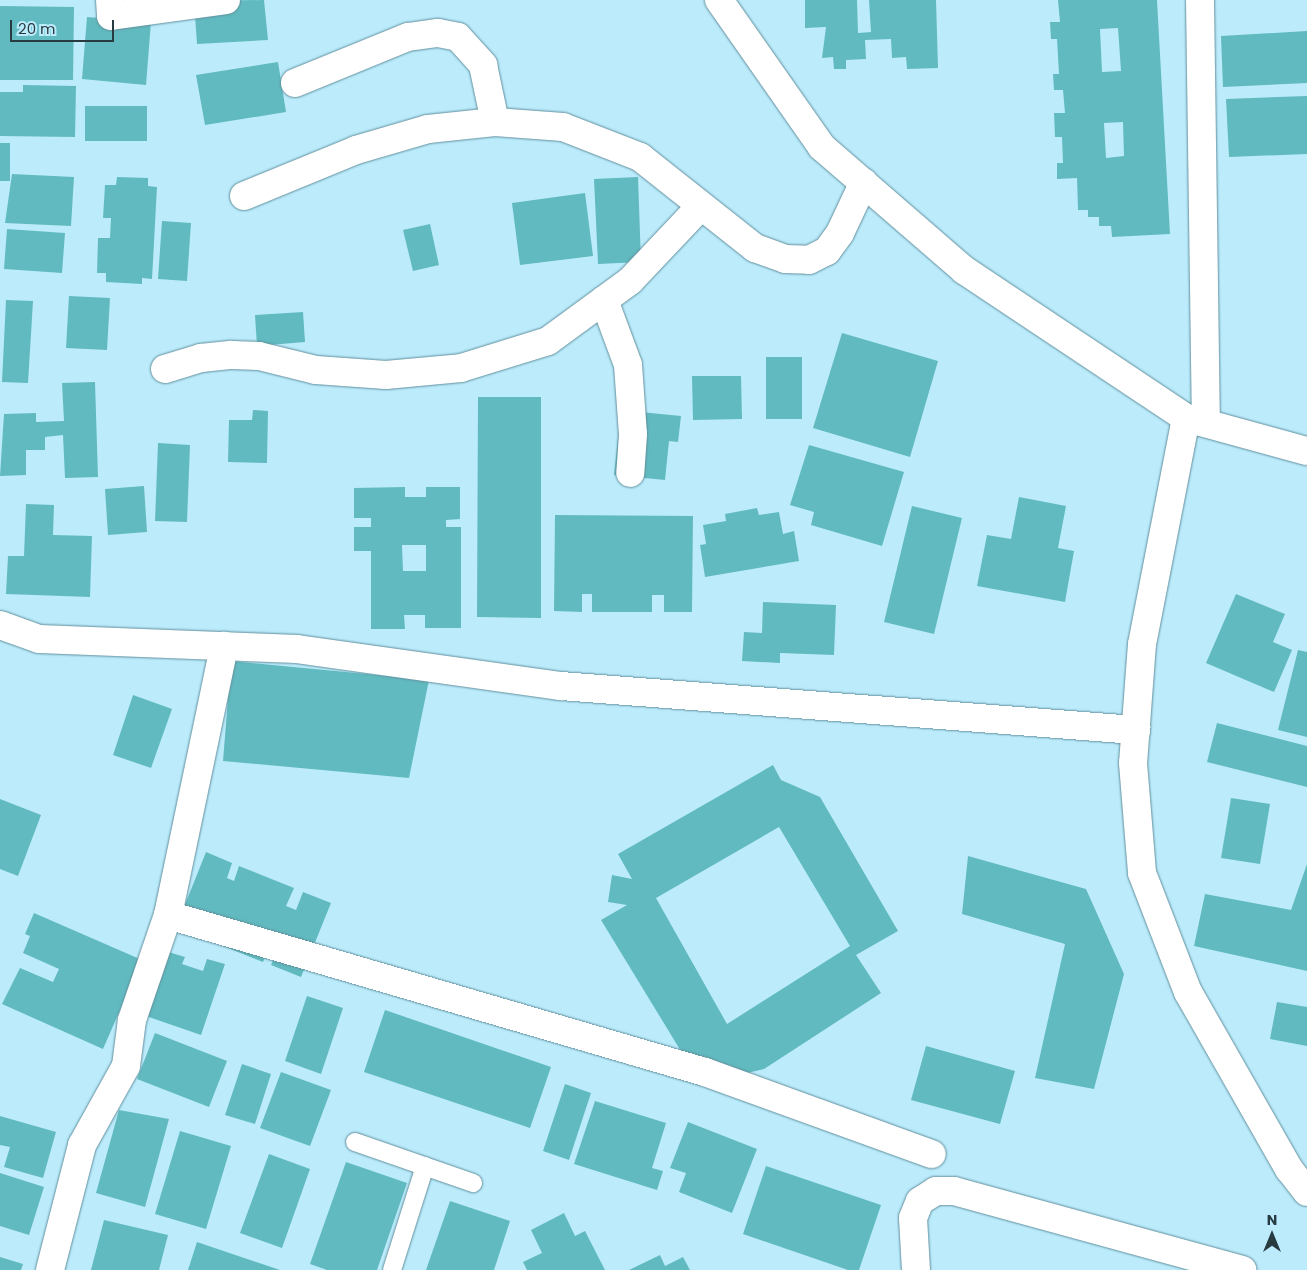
<!DOCTYPE html>
<html>
<head>
<meta charset="utf-8">
<style>
  body { margin:0 }
  #map { position:relative; width:1307px; height:1270px; overflow:hidden; background:#bcecfc; font-family:Poppins,sans-serif }
  div>[style] { position:absolute }
  [style*='--x'] { left:calc(var(--x)*1px); top:calc(var(--y)*1px); width:calc(var(--w)*1px); rotate:calc(var(--a)*1deg) }
  .building>* { inset:0; background:#61babf }
  .roads { filter:drop-shadow(0 0 1px #628f9d) drop-shadow(0 0 1px #628f9d) }
  .service>* { height:18px; margin:-9px; padding:0 9px; transform-origin:9px; border-radius:9px; background:#fff }
  .minor>* { height:28px; margin:-14px; padding:0 14px; transform-origin:14px; border-radius:14px; background:#fff }
  .tertiary>* { height:28px; margin:-14px; padding:0 14px; transform-origin:14px; border-radius:14px; background:#fff }
  span { translate:-50% -50%; white-space:nowrap; text-align:center; line-height:1.15; -webkit-text-stroke:4.5px #bcecfc; paint-order:stroke }
  .north { position:absolute; left:1247px; top:1210px; width:50px; height:50px; -webkit-text-stroke:4px #bcecfc; paint-order:stroke; rotate:0deg; font-size:14px; font-weight:700; line-height:20px; text-align:center; color:#283b41 }
  .north::after { content:''; display:block; margin:auto; width:18px; height:22px; background:#283b41; clip-path:polygon(50% 0,100% 100%,50% 72%,0 100%) }
  .scale { position:absolute; left:10px; top:20px; width:104px; height:22px; box-sizing:border-box; border:2px solid #283b41; border-top:0; padding-left:6px; font-size:15px; line-height:18px; white-space:nowrap; color:#283b41; -webkit-text-stroke:4px #bcecfc; paint-order:stroke }
</style>
</head>
<body>
<div id="map">
  <div class="building">
    <i style="clip-path:polygon(264px 0,268px 40px,197px 44px,194px 1px)"></i>
    <i style="clip-path:polygon(805px 0,857px 0,858px 33px,871px 32px,869px 0,936px 0,938px 68px,907px 69px,906px 57px,892px 58px,891px 39px,865px 40px,866px 59px,846px 60px,846px 69px,834px 69px,833px 57px,822px 58px,826px 27px,805px 28px)"></i>
    <i style="clip-path:polygon(evenodd,1058px 0,1157px 0,1170px 234px,1112px 237px,1111px 226px,1099px 226px,1099px 217px,1088px 217px,1088px 210px,1078px 210px,1077px 178px,1057px 179px,1057px 163px,1063px 163px,1062px 137px,1055px 137px,1054px 113px,1065px 113px,1063px 90px,1054px 90px,1053px 74px,1059px 74px,1057px 39px,1051px 39px,1050px 22px,1060px 22px,1058px 0,1118px 28px,1121px 71px,1102px 72px,1100px 29px,1118px 28px,1058px 0,1123px 122px,1124px 156px,1106px 158px,1104px 123px,1123px 122px)"></i>
    <i style="clip-path:polygon(0 6px,74px 7px,73px 80px,0 80px)"></i>
    <i style="clip-path:polygon(87px 17px,151px 22px,146px 85px,82px 79px)"></i>
    <i style="clip-path:polygon(1307px 31px,1307px 83px,1223px 87px,1221px 36px)"></i>
    <i style="clip-path:polygon(278px 62px,286px 112px,205px 125px,196px 75px)"></i>
    <i style="clip-path:polygon(23px 85px,76px 86px,75px 137px,0 136px,0 92px,23px 92px)"></i>
    <i style="clip-path:polygon(1307px 96px,1307px 154px,1229px 157px,1226px 99px)"></i>
    <i style="clip-path:polygon(85px 106px,147px 106px,147px 141px,85px 141px)"></i>
    <i style="clip-path:polygon(0 143px,10px 143px,10px 181px,0 181px)"></i>
    <i style="clip-path:polygon(12px 174px,74px 177px,71px 226px,5px 223px)"></i>
    <i style="clip-path:polygon(117px 177px,148px 178px,148px 186px,157px 187px,152px 279px,142px 278px,142px 284px,106px 282px,106px 273px,97px 273px,98px 238px,110px 238px,111px 218px,103px 218px,105px 185px,116px 185px)"></i>
    <i style="clip-path:polygon(638px 177px,641px 262px,598px 264px,594px 179px)"></i>
    <i style="clip-path:polygon(585px 193px,593px 256px,520px 265px,512px 203px)"></i>
    <i style="clip-path:polygon(162px 221px,191px 223px,187px 281px,158px 279px)"></i>
    <i style="clip-path:polygon(430px 224px,439px 265px,413px 271px,403px 230px)"></i>
    <i style="clip-path:polygon(7px 229px,65px 233px,62px 273px,4px 269px)"></i>
    <i style="clip-path:polygon(69px 296px,110px 298px,107px 350px,66px 348px)"></i>
    <i style="clip-path:polygon(6px 300px,33px 301px,28px 383px,2px 382px)"></i>
    <i style="clip-path:polygon(303px 312px,305px 342px,257px 346px,255px 315px)"></i>
    <i style="clip-path:polygon(842px 333px,938px 361px,910px 457px,813px 428px)"></i>
    <i style="clip-path:polygon(766px 357px,802px 357px,802px 419px,766px 419px)"></i>
    <i style="clip-path:polygon(692px 376px,741px 376px,742px 419px,693px 420px)"></i>
    <i style="clip-path:polygon(95px 382px,98px 477px,65px 478px,63px 435px,45px 437px,45px 450px,26px 450px,26px 475px,0 476px,4px 414px,36px 413px,36px 422px,64px 421px,62px 383px)"></i>
    <i style="clip-path:polygon(478px 397px,541px 397px,541px 618px,477px 617px)"></i>
    <i style="clip-path:polygon(253px 410px,268px 411px,267px 463px,228px 462px,229px 420px,252px 420px)"></i>
    <i style="clip-path:polygon(630px 411px,681px 416px,678px 442px,669px 441px,665px 480px,614px 475px,619px 429px,628px 430px)"></i>
    <i style="clip-path:polygon(158px 443px,190px 445px,187px 522px,155px 521px)"></i>
    <i style="clip-path:polygon(809px 445px,904px 472px,882px 546px,811px 525px,814px 512px,790px 505px)"></i>
    <i style="clip-path:polygon(144px 486px,147px 532px,108px 535px,105px 489px)"></i>
    <i style="clip-path:polygon(evenodd,405px 487px,405px 497px,426px 497px,426px 487px,460px 487px,460px 519px,446px 520px,446px 527px,461px 527px,461px 628px,425px 628px,425px 615px,404px 615px,405px 629px,371px 629px,371px 551px,354px 551px,354px 527px,371px 527px,371px 518px,354px 518px,354px 488px,405px 487px,402px 545px,426px 545px,426px 571px,403px 571px,402px 545px)"></i>
    <i style="clip-path:polygon(1019px 497px,1066px 506px,1058px 548px,1074px 551px,1065px 602px,977px 586px,987px 535px,1011px 539px)"></i>
    <i style="clip-path:polygon(26px 504px,54px 505px,53px 535px,92px 536px,90px 597px,6px 594px,8px 556px,24px 556px)"></i>
    <i style="clip-path:polygon(912px 506px,962px 518px,934px 634px,884px 622px)"></i>
    <i style="clip-path:polygon(757px 508px,759px 515px,779px 512px,783px 534px,794px 531px,799px 561px,705px 577px,700px 545px,706px 544px,703px 525px,726px 521px,725px 514px)"></i>
    <i style="clip-path:polygon(555px 515px,693px 516px,692px 612px,664px 612px,664px 595px,652px 595px,652px 612px,592px 612px,592px 594px,582px 594px,582px 612px,554px 611px)"></i>
    <i style="clip-path:polygon(1236px 594px,1285px 614px,1273px 642px,1292px 650px,1274px 692px,1206px 663px)"></i>
    <i style="clip-path:polygon(763px 602px,836px 605px,834px 655px,780px 653px,780px 663px,742px 661px,744px 632px,762px 633px)"></i>
    <i style="clip-path:polygon(1298px 650px,1307px 652px,1307px 737px,1278px 730px)"></i>
    <i style="clip-path:polygon(231px 661px,429px 680px,409px 778px,223px 761px)"></i>
    <i style="clip-path:polygon(133px 695px,172px 709px,151px 768px,113px 755px)"></i>
    <i style="clip-path:polygon(1217px 723px,1307px 746px,1307px 787px,1207px 762px)"></i>
    <i style="clip-path:polygon(evenodd,773px 765px,781px 780px,820px 797px,898px 931px,856px 955px,881px 993px,764px 1069px,726px 1078px,690px 1066px,601px 920px,627px 905px,608px 902px,612px 875px,632px 879px,618px 854px,773px 765px,779px 827px,850px 946px,727px 1024px,656px 898px,779px 827px)"></i>
    <i style="clip-path:polygon(1231px 798px,1270px 804px,1260px 864px,1221px 858px)"></i>
    <i style="clip-path:polygon(0 799px,41px 815px,18px 876px,0 869px)"></i>
    <i style="clip-path:polygon(206px 852px,232px 863px,227px 878px,234px 881px,239px 866px,294px 888px,286px 906px,296px 910px,303px 892px,331px 903px,301px 977px,271px 965px,280px 944px,272px 941px,263px 962px,176px 927px)"></i>
    <i style="clip-path:polygon(968px 856px,1086px 889px,1124px 974px,1094px 1089px,1035px 1078px,1065px 944px,962px 914px)"></i>
    <i style="clip-path:polygon(1307px 864px,1307px 971px,1194px 946px,1205px 894px,1291px 910px)"></i>
    <i style="clip-path:polygon(34px 913px,142px 960px,103px 1049px,2px 1004px,20px 968px,53px 982px,59px 969px,23px 953px,30px 936px,25px 934px)"></i>
    <i style="clip-path:polygon(165px 951px,185px 957px,182px 964px,203px 971px,207px 959px,225px 964px,201px 1035px,143px 1015px)"></i>
    <i style="clip-path:polygon(307px 996px,343px 1008px,321px 1074px,285px 1061px)"></i>
    <i style="clip-path:polygon(1277px 1002px,1307px 1007px,1307px 1046px,1270px 1039px)"></i>
    <i style="clip-path:polygon(385px 1010px,551px 1067px,530px 1128px,364px 1072px)"></i>
    <i style="clip-path:polygon(155px 1033px,227px 1061px,209px 1107px,137px 1079px)"></i>
    <i style="clip-path:polygon(926px 1046px,1015px 1071px,1000px 1124px,911px 1100px)"></i>
    <i style="clip-path:polygon(242px 1064px,271px 1074px,255px 1124px,225px 1115px)"></i>
    <i style="clip-path:polygon(281px 1072px,331px 1090px,310px 1146px,260px 1128px)"></i>
    <i style="clip-path:polygon(565px 1084px,591px 1093px,569px 1160px,543px 1151px)"></i>
    <i style="clip-path:polygon(595px 1101px,666px 1123px,652px 1168px,663px 1171px,657px 1190px,574px 1164px)"></i>
    <i style="clip-path:polygon(119px 1110px,169px 1119px,145px 1207px,96px 1193px)"></i>
    <i style="clip-path:polygon(0 1116px,56px 1132px,43px 1178px,4px 1167px,10px 1147px,0 1145px)"></i>
    <i style="clip-path:polygon(688px 1122px,757px 1149px,732px 1213px,679px 1192px,686px 1173px,670px 1168px)"></i>
    <i style="clip-path:polygon(180px 1131px,231px 1146px,206px 1229px,155px 1214px)"></i>
    <i style="clip-path:polygon(269px 1154px,310px 1169px,282px 1248px,240px 1233px)"></i>
    <i style="clip-path:polygon(346px 1162px,407px 1183px,377px 1270px,327px 1270px,310px 1264px)"></i>
    <i style="clip-path:polygon(766px 1166px,881px 1205px,859px 1270px,848px 1270px,743px 1234px)"></i>
    <i style="clip-path:polygon(0 1173px,44px 1187px,29px 1235px,0 1226px)"></i>
    <i style="clip-path:polygon(450px 1201px,510px 1221px,494px 1270px,426px 1270px)"></i>
    <i style="clip-path:polygon(564px 1213px,575px 1236px,585px 1231px,605px 1270px,527px 1270px,523px 1262px,542px 1253px,531px 1230px)"></i>
    <i style="clip-path:polygon(104px 1220px,168px 1235px,159px 1270px,91px 1270px)"></i>
    <i style="clip-path:polygon(197px 1242px,280px 1270px,188px 1270px)"></i>
    <i style="clip-path:polygon(660px 1255px,665px 1266px,683px 1257px,690px 1270px,629px 1270px)"></i>
    <i style="clip-path:polygon(0 1257px,23px 1264px,21px 1270px,0 1270px)"></i>
  </div>
  <div class="roads">
    <div class="service">
      <i style="--x:355;--y:1142;--w:125;--a:19.2"></i>
      <i style="--x:392;--y:1270;--w:109;--a:-72.4"></i>
    </div>
    <div class="minor">
      <i style="--x:110;--y:0;--w:16;--a:86"></i>
      <i style="--x:111;--y:16;--w:116;--a:-7.9"></i>
      <i style="--x:1200;--y:0;--w:423;--a:89.2"></i>
      <i style="--x:295;--y:83;--w:122;--a:-22.2"></i>
      <i style="--x:408;--y:37;--w:30;--a:-8"></i>
      <i style="--x:438;--y:33;--w:20;--a:11"></i>
      <i style="--x:458;--y:37;--w:38;--a:48"></i>
      <i style="--x:483;--y:65;--w:58;--a:78.1"></i>
      <i style="--x:244;--y:196;--w:121;--a:-22.3"></i>
      <i style="--x:356;--y:150;--w:75;--a:-16.3"></i>
      <i style="--x:428;--y:129;--w:67;--a:-6"></i>
      <i style="--x:495;--y:122;--w:68;--a:4.2"></i>
      <i style="--x:563;--y:127;--w:83;--a:21.3"></i>
      <i style="--x:640;--y:157;--w:147;--a:38.4"></i>
      <i style="--x:755;--y:248;--w:32;--a:20"></i>
      <i style="--x:785;--y:259;--w:24;--a:2"></i>
      <i style="--x:809;--y:260;--w:20;--a:-27"></i>
      <i style="--x:827;--y:251;--w:22;--a:-54"></i>
      <i style="--x:840;--y:233;--w:56;--a:-64.8"></i>
      <i style="--x:604;--y:300;--w:69;--a:69.7"></i>
      <i style="--x:628;--y:365;--w:69;--a:85.9"></i>
      <i style="--x:633;--y:434;--w:39;--a:94"></i>
      <i style="--x:165;--y:369;--w:38;--a:-17"></i>
      <i style="--x:201;--y:358;--w:31;--a:-6"></i>
      <i style="--x:232;--y:355;--w:27;--a:2"></i>
      <i style="--x:259;--y:356;--w:59;--a:13.8"></i>
      <i style="--x:316;--y:370;--w:70;--a:4.1"></i>
      <i style="--x:386;--y:375;--w:75;--a:-5.3"></i>
      <i style="--x:461;--y:368;--w:91;--a:-17.2"></i>
      <i style="--x:548;--y:341;--w:102;--a:-36.2"></i>
      <i style="--x:630;--y:281;--w:102;--a:-46.6"></i>
      <i style="--x:0;--y:625;--w:41;--a:19.7"></i>
      <i style="--x:39;--y:639;--w:258;--a:2.2"></i>
      <i style="--x:297;--y:649;--w:267;--a:8"></i>
      <i style="--x:561;--y:686;--w:577;--a:4.38"></i>
      <i style="--x:168;--y:915;--w:559;--a:16.3"></i>
      <i style="--x:705;--y:1072;--w:241;--a:19.9"></i>
      <i style="--x:50;--y:1270;--w:129;--a:-75.6"></i>
      <i style="--x:82;--y:1145;--w:90;--a:-60.9"></i>
      <i style="--x:126;--y:1066;--w:46;--a:-82.6"></i>
      <i style="--x:132;--y:1020;--w:111;--a:-71.1"></i>
      <i style="--x:168;--y:915;--w:275;--a:-78.2"></i>
    </div>
    <div class="tertiary">
      <i style="--x:719;--y:0;--w:179;--a:55"></i>
      <i style="--x:822;--y:147;--w:188;--a:40.9"></i>
      <i style="--x:964;--y:270;--w:267;--a:33.7"></i>
      <i style="--x:1186;--y:418;--w:125;--a:15.3"></i>
      <i style="--x:1186;--y:418;--w:230;--a:101"></i>
      <i style="--x:1142;--y:644;--w:119;--a:94.3"></i>
      <i style="--x:1133;--y:763;--w:110;--a:85.3"></i>
      <i style="--x:1142;--y:873;--w:128;--a:68.9"></i>
      <i style="--x:1188;--y:992;--w:204;--a:60.3"></i>
      <i style="--x:1289;--y:1169;--w:29;--a:52"></i>
      <i style="--x:916;--y:1270;--w:52;--a:-93.3"></i>
      <i style="--x:913;--y:1218;--w:18;--a:-68"></i>
      <i style="--x:920;--y:1201;--w:19;--a:-32"></i>
      <i style="--x:936;--y:1191;--w:18;--a:0"></i>
      <i style="--x:954;--y:1191;--w:299;--a:15.3"></i>
    </div>
  </div>
  <div class="north">N</div>
  <div class="scale">20 m</div>
</div>
</body>
</html>
